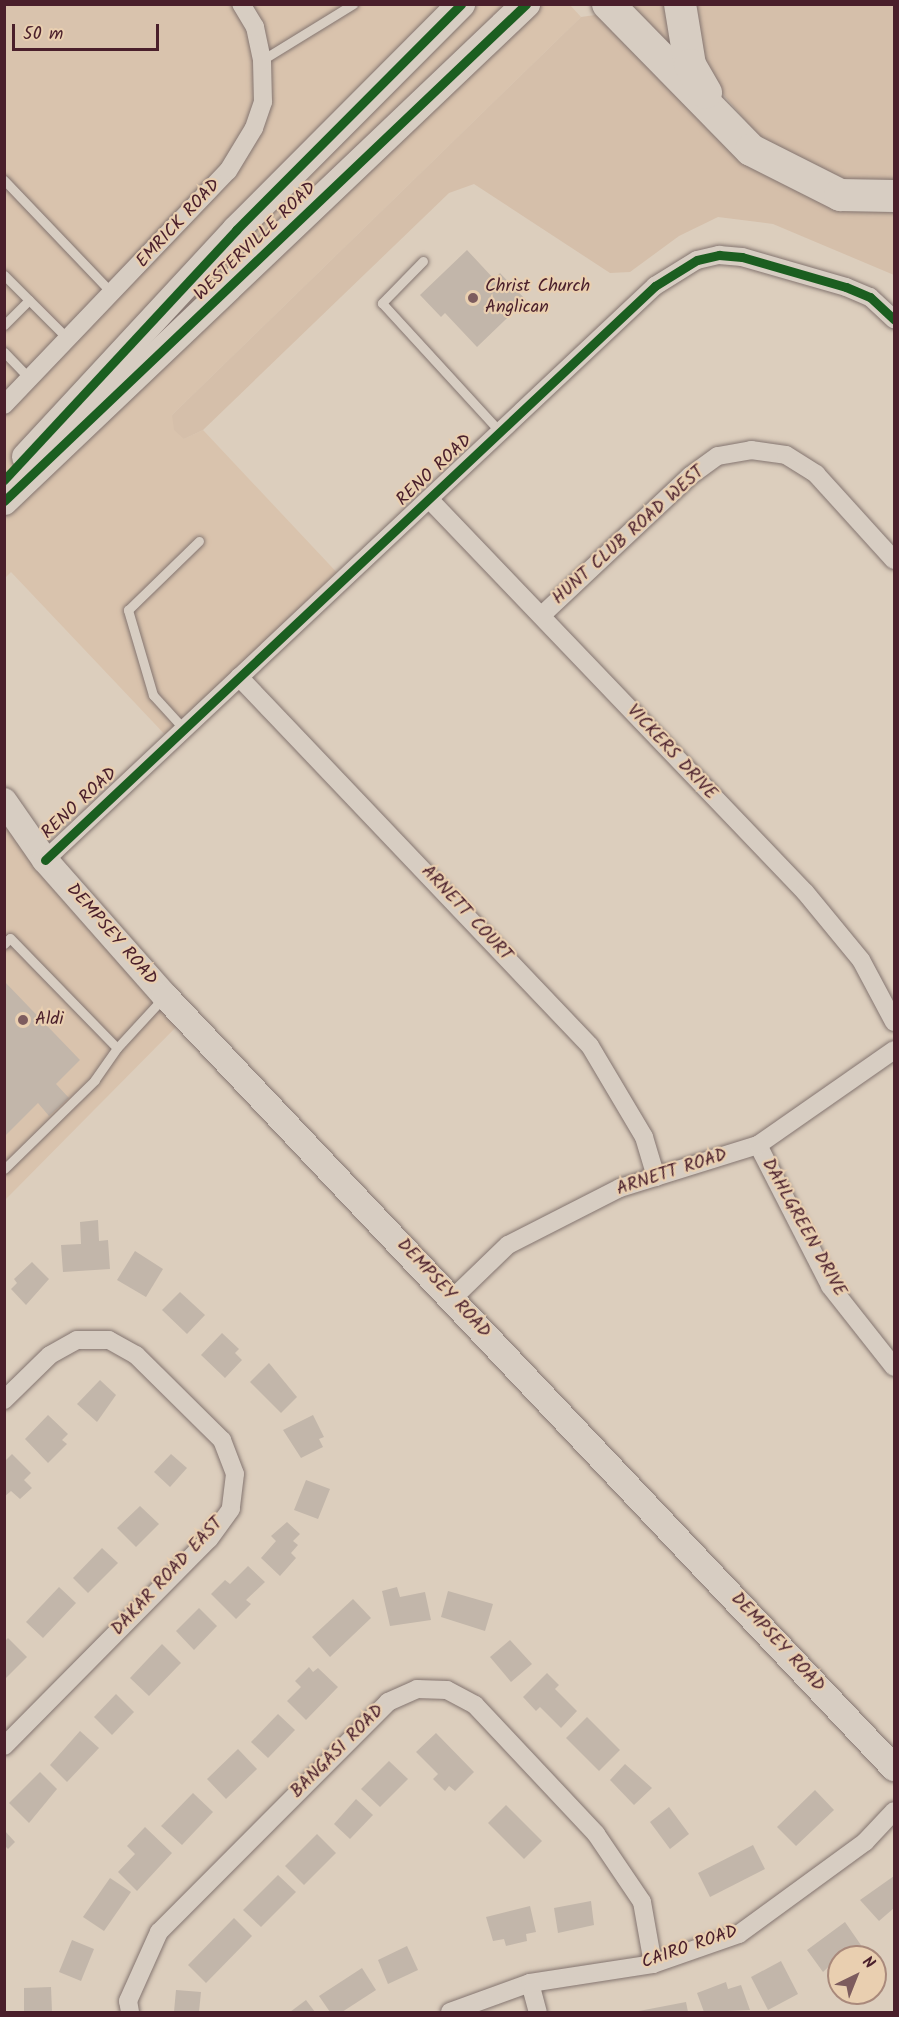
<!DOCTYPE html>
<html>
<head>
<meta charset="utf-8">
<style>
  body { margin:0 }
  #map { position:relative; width:899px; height:2017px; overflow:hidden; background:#dccebd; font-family:Kalam,sans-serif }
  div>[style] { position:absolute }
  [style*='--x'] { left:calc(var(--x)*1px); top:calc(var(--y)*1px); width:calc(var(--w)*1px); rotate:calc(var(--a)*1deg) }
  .built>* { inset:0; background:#d9c3ad }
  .green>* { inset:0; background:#d5bfaa }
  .building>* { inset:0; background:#c2b6aa }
  .roads { filter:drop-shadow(0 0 2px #847570) drop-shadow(0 0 2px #847570) }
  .service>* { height:9px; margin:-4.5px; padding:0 4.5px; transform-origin:4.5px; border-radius:4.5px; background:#d7cdc2 }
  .minor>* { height:18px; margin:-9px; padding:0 9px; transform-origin:9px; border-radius:9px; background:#d7cdc2 }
  .secondary>* { height:26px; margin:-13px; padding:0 13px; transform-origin:13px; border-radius:13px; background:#d7cdc2 }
  .primary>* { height:28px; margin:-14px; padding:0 14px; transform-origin:14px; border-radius:14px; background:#d7cdc2 }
  .motorway>* { height:32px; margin:-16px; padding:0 16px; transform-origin:16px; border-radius:16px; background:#d7cdc2 }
  .cycleway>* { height:9px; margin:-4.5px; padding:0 4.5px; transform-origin:4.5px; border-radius:4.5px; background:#1b5e20 }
  .dots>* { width:16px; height:16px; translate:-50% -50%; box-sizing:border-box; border:3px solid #e9cfb0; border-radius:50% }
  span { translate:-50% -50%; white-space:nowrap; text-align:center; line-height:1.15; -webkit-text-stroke:4.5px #e9cfb0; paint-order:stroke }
  .street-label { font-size:18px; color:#4a1f2b }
  .poi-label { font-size:18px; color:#4a1f2b }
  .left { translate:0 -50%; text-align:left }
  .frame { position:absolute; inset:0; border:6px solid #4a1f2b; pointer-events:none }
  .north { position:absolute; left:827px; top:1945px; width:60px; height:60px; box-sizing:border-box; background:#e9cfb0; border:2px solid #a9897b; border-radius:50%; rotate:43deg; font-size:16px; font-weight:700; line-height:24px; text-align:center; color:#4a1f2b }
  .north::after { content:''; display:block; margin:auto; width:21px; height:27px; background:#7d5c5e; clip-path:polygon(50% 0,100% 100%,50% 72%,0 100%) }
  .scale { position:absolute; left:12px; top:24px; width:147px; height:27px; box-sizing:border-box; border:3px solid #4a1f2b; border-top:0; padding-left:8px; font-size:18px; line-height:21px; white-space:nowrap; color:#4a1f2b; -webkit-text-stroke:4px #e9cfb0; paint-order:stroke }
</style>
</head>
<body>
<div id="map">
  <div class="built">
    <i style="clip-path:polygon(5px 5px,570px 5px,581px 17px,172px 415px,184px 439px,203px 430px,343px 579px,171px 741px,11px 572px,5px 578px)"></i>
    <i style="clip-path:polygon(5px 813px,185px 1018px,5px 1200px)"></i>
  </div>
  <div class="green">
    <i style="clip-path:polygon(628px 5px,670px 5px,676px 45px,671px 48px)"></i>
    <i style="clip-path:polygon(692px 5px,894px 5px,894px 187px,830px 178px,759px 137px,714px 83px,699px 43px)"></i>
    <i style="clip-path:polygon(602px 14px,848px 208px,894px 213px,894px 275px,773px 224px,718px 217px,679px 236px,630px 272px,610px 273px,474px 184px,449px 193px,203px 430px,184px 439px,174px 430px,172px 415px,581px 17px)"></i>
  </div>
  <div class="building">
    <i style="clip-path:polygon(467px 250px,494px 279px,500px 273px,526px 300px,477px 347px,445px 313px,441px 317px,420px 295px)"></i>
    <i style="clip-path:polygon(4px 981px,80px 1060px,56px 1084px,69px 1098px,49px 1116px,38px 1103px,4px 1137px)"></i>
    <i style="clip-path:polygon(98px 1220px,99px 1241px,108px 1240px,110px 1269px,63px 1272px,61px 1245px,81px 1244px,80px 1222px)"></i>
    <i style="clip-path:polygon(135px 1251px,163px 1269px,146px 1297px,117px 1280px)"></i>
    <i style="clip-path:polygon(32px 1262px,49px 1279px,26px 1305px,11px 1289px,17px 1283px,14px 1279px)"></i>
    <i style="clip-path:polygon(180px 1292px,205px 1315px,187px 1334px,162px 1310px)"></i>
    <i style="clip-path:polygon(222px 1333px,239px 1349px,235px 1353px,242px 1360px,225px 1378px,201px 1355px)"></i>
    <i style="clip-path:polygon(269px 1363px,297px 1397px,281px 1413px,250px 1382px)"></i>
    <i style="clip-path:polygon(100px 1380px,116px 1395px,97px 1422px,77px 1404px)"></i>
    <i style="clip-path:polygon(48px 1415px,68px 1434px,62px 1440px,67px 1444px,48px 1463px,25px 1439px)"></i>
    <i style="clip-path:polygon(313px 1415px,324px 1437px,319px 1439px,323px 1447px,301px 1458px,283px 1430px)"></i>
    <i style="clip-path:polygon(12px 1454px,31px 1473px,24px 1480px,32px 1488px,20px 1499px,11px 1491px,4px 1497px,4px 1462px)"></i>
    <i style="clip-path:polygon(171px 1454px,187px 1468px,170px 1487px,154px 1472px)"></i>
    <i style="clip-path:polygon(306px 1480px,330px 1489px,318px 1519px,294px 1510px)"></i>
    <i style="clip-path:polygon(140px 1506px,159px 1524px,136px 1547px,117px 1528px)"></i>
    <i style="clip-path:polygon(287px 1522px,300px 1534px,293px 1541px,298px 1545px,291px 1553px,296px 1558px,280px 1576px,261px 1558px,276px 1541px,271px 1536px)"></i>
    <i style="clip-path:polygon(102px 1548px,118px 1563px,88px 1593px,73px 1578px)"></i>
    <i style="clip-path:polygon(248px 1566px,265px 1582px,246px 1600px,251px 1604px,236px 1619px,211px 1594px,225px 1580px,230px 1584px)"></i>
    <i style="clip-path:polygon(59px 1587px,76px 1603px,43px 1638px,26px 1622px)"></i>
    <i style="clip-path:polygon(397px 1587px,400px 1597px,425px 1592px,431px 1620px,390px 1626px,382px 1591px)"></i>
    <i style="clip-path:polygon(448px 1591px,493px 1604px,485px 1631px,441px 1617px)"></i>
    <i style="clip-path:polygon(353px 1599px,371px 1618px,330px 1657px,312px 1637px)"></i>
    <i style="clip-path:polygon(199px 1608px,217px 1626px,194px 1650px,176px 1631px)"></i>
    <i style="clip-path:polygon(8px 1638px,27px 1657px,4px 1680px,4px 1642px)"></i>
    <i style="clip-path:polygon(510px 1640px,532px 1664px,511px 1682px,490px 1657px)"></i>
    <i style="clip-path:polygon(162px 1644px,181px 1663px,149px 1696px,130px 1678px)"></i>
    <i style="clip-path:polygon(309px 1667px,313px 1672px,318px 1668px,338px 1687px,306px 1720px,287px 1701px,301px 1687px,295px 1681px)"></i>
    <i style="clip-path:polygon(547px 1673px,559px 1685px,555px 1689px,577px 1711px,561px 1728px,540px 1707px,536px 1711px,523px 1697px)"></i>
    <i style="clip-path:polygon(116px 1694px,134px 1712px,112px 1735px,94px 1717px)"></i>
    <i style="clip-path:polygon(278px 1714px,295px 1730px,268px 1758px,251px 1742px)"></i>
    <i style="clip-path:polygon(587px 1717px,620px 1750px,599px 1771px,566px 1738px)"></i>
    <i style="clip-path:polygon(80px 1731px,99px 1748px,67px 1782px,50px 1765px)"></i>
    <i style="clip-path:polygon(436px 1733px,474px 1772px,455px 1791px,449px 1786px,445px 1791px,433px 1779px,438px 1774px,416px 1752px)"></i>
    <i style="clip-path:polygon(238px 1749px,257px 1769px,226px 1799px,207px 1779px)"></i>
    <i style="clip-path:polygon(389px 1761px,408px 1779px,380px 1807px,361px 1789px)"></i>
    <i style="clip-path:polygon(625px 1764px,652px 1788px,634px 1805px,610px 1780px)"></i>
    <i style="clip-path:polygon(40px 1772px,57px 1789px,29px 1823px,9px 1803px)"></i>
    <i style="clip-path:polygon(815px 1790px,834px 1810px,796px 1846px,777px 1827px)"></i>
    <i style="clip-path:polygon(193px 1793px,213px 1812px,182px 1845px,161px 1826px)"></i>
    <i style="clip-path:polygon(356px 1799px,373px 1815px,350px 1839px,334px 1824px)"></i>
    <i style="clip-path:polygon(506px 1805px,542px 1841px,524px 1859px,488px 1823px)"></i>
    <i style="clip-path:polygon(669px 1807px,689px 1834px,670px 1849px,650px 1822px)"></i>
    <i style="clip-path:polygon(145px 1827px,172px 1853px,137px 1891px,118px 1872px,135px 1854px,127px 1846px)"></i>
    <i style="clip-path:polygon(4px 1830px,15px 1842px,8px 1849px,4px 1845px)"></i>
    <i style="clip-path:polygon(317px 1834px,336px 1853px,304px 1885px,285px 1866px)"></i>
    <i style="clip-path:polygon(753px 1845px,765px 1869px,710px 1897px,698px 1873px)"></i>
    <i style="clip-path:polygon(278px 1875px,296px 1892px,261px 1927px,243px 1910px)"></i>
    <i style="clip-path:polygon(894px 1876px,894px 1908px,879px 1921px,860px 1900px)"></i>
    <i style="clip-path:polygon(110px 1878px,131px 1892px,104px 1931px,83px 1917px)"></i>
    <i style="clip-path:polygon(591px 1901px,594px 1925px,558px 1933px,554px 1908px)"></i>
    <i style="clip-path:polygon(530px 1906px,536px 1932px,526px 1934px,527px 1941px,506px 1946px,504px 1939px,493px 1941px,486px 1917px)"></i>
    <i style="clip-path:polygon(234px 1918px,252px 1936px,206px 1983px,188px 1965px)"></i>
    <i style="clip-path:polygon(845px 1922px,863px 1948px,851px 1957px,839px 1957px,823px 1972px,807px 1950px)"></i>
    <i style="clip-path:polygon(72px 1940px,94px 1949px,81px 1981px,59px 1972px)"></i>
    <i style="clip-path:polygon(407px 1946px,418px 1970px,388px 1984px,378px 1960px)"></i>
    <i style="clip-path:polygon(781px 1961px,798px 1994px,768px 2010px,751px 1977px)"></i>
    <i style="clip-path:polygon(362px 1968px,376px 1990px,342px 2012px,330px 2012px,319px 1996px)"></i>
    <i style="clip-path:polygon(726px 1982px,728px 1989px,741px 1985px,750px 2010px,704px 2012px,697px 1993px)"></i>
    <i style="clip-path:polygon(51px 1987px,52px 2012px,24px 2012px,24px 1988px)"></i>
    <i style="clip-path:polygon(176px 1990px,201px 1992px,199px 2012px,174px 2012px)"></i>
    <i style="clip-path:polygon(306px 2000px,315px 2012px,290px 2012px)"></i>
    <i style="clip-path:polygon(686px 2002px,688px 2012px,640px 2012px,639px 2011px)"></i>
  </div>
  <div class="roads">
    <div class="service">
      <i style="--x:262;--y:60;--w:107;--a:-31.6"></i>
      <i style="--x:4;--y:180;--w:156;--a:46.3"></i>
      <i style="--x:423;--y:261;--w:59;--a:134.3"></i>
      <i style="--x:382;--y:303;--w:175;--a:47.5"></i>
      <i style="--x:4;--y:275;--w:35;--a:45"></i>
      <i style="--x:4;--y:325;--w:35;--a:-45"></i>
      <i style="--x:29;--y:300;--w:57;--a:45"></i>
      <i style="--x:4;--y:352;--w:37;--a:46"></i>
      <i style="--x:184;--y:729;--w:46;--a:-132.4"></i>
      <i style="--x:153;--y:695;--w:89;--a:-106.4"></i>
      <i style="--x:128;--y:610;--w:99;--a:-44.2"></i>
      <i style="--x:4;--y:944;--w:8;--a:-45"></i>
      <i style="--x:10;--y:938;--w:153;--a:45.8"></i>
      <i style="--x:117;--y:1048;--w:39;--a:125"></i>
      <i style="--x:95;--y:1080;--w:127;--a:135.6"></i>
      <i style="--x:117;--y:1048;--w:68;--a:-47.4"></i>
    </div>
    <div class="minor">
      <i style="--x:4;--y:405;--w:324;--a:-46.3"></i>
      <i style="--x:228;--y:171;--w:50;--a:-58.8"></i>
      <i style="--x:254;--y:128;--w:28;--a:-71"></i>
      <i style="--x:263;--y:102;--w:42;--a:-91.4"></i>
      <i style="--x:262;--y:60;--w:34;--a:-102"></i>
      <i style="--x:255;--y:27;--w:27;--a:-121"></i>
      <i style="--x:429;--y:499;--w:544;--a:46.27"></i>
      <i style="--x:805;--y:892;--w:88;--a:50.5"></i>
      <i style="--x:861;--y:960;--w:70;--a:62"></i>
      <i style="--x:542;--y:615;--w:203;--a:-43.2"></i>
      <i style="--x:690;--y:476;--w:34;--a:-36"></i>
      <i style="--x:718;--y:456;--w:34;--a:-10"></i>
      <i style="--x:751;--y:450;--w:35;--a:8"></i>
      <i style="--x:786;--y:455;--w:36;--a:32"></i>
      <i style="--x:816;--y:474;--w:116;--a:47.8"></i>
      <i style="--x:239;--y:677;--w:509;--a:46.43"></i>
      <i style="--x:590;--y:1046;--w:106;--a:59.3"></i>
      <i style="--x:644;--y:1137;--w:42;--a:73.3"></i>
      <i style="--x:45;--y:860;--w:838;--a:-43.26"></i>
      <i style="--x:655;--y:286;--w:49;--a:-31.8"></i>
      <i style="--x:697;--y:260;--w:23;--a:-13"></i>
      <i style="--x:719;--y:255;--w:23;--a:5"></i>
      <i style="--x:742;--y:257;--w:108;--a:16.1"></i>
      <i style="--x:846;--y:287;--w:26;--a:23"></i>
      <i style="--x:870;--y:297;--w:33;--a:43"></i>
      <i style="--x:758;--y:1145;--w:158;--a:62.9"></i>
      <i style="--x:830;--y:1286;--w:103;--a:51.7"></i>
      <i style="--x:452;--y:1299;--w:78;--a:-44"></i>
      <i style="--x:508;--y:1245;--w:126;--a:-27"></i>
      <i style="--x:620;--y:1188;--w:145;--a:-17.3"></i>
      <i style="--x:758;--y:1145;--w:166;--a:-34.9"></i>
      <i style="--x:4;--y:1400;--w:64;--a:-44.4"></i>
      <i style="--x:50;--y:1355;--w:31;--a:-29"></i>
      <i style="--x:77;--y:1340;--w:32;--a:0"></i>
      <i style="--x:109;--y:1340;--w:31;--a:29"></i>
      <i style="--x:136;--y:1355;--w:121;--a:44.7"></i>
      <i style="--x:222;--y:1440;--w:36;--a:69"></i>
      <i style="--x:235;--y:1474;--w:35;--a:97"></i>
      <i style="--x:231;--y:1509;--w:37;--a:126"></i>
      <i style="--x:209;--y:1539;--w:291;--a:134.7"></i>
      <i style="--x:530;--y:1983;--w:30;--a:75"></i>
      <i style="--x:130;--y:2012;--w:11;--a:-100"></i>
      <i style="--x:128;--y:2001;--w:76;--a:-65.8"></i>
      <i style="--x:159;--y:1932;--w:325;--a:-45.1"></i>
      <i style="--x:388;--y:1702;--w:32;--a:-24"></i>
      <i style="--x:417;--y:1689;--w:30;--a:2"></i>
      <i style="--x:447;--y:1690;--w:32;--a:28"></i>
      <i style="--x:475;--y:1705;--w:177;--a:46.8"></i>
      <i style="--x:596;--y:1834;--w:82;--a:55.9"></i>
      <i style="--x:642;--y:1902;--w:63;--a:79.9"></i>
      <i style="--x:450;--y:2012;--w:85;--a:-19.9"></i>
      <i style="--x:530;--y:1983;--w:124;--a:-8.8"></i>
      <i style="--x:653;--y:1964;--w:91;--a:-19.2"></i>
      <i style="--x:739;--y:1934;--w:156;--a:-36.1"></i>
      <i style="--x:865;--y:1842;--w:42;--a:-46.9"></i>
    </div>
    <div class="secondary">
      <i style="--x:4;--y:801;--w:72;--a:55.2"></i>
      <i style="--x:45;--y:860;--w:181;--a:48.6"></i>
      <i style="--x:165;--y:996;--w:1062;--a:46.64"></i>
    </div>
    <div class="primary">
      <i style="--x:26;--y:457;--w:309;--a:-47.2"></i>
      <i style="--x:236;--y:230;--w:319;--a:-45.1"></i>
      <i style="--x:4;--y:501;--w:721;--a:-43.59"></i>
    </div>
    <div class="motorway">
      <i style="--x:608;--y:4;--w:204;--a:45.6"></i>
      <i style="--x:751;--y:150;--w:100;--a:26.8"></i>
      <i style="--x:840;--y:195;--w:54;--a:1.1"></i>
      <i style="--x:680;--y:4;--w:62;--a:80.7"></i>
      <i style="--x:690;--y:65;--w:32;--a:60"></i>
    </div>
  </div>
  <div class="cycleway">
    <i style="--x:4;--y:480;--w:341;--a:-47.1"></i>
    <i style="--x:236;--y:230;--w:319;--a:-45.1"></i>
    <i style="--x:4;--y:501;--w:721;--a:-43.59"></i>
    <i style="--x:45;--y:860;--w:838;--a:-43.26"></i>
    <i style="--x:655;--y:286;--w:49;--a:-31.8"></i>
    <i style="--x:697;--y:260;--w:23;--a:-13"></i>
    <i style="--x:719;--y:255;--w:23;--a:5"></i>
    <i style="--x:742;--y:257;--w:108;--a:16.1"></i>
    <i style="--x:846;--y:287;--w:26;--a:23"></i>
    <i style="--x:870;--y:297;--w:33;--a:43"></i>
  </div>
  <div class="dots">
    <i style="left:473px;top:298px;background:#7d5c5e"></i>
    <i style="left:23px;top:1020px;background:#7d5c5e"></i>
  </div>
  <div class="street-label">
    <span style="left:179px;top:224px;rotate:-47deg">EMRICK ROAD</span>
    <span style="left:256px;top:242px;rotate:-44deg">WESTERVILLE ROAD</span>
    <span style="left:435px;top:471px;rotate:-43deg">RENO ROAD</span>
    <span style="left:629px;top:536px;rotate:-42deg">HUNT CLUB ROAD WEST</span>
    <span style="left:671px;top:753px;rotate:47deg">VICKERS DRIVE</span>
    <span style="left:80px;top:804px;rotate:-43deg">RENO ROAD</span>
    <span style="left:466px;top:914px;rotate:47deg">ARNETT COURT</span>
    <span style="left:111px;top:935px;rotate:49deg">DEMPSEY ROAD</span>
    <span style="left:672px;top:1173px;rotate:-18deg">ARNETT ROAD</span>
    <span style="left:803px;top:1228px;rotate:61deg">DAHLGREEN DRIVE</span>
    <span style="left:443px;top:1289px;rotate:47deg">DEMPSEY ROAD</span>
    <span style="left:168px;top:1577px;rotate:-47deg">DAKAR ROAD EAST</span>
    <span style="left:777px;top:1643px;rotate:47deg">DEMPSEY ROAD</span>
    <span style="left:338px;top:1752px;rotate:-45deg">BANGASI ROAD</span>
    <span style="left:690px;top:1948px;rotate:-19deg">CAIRO ROAD</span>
  </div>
  <div class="poi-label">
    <span class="left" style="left:485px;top:298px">Christ Church<br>Anglican</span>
    <span class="left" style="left:35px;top:1020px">Aldi</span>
  </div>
  <div class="frame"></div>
  <div class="north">N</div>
  <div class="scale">50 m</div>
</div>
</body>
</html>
